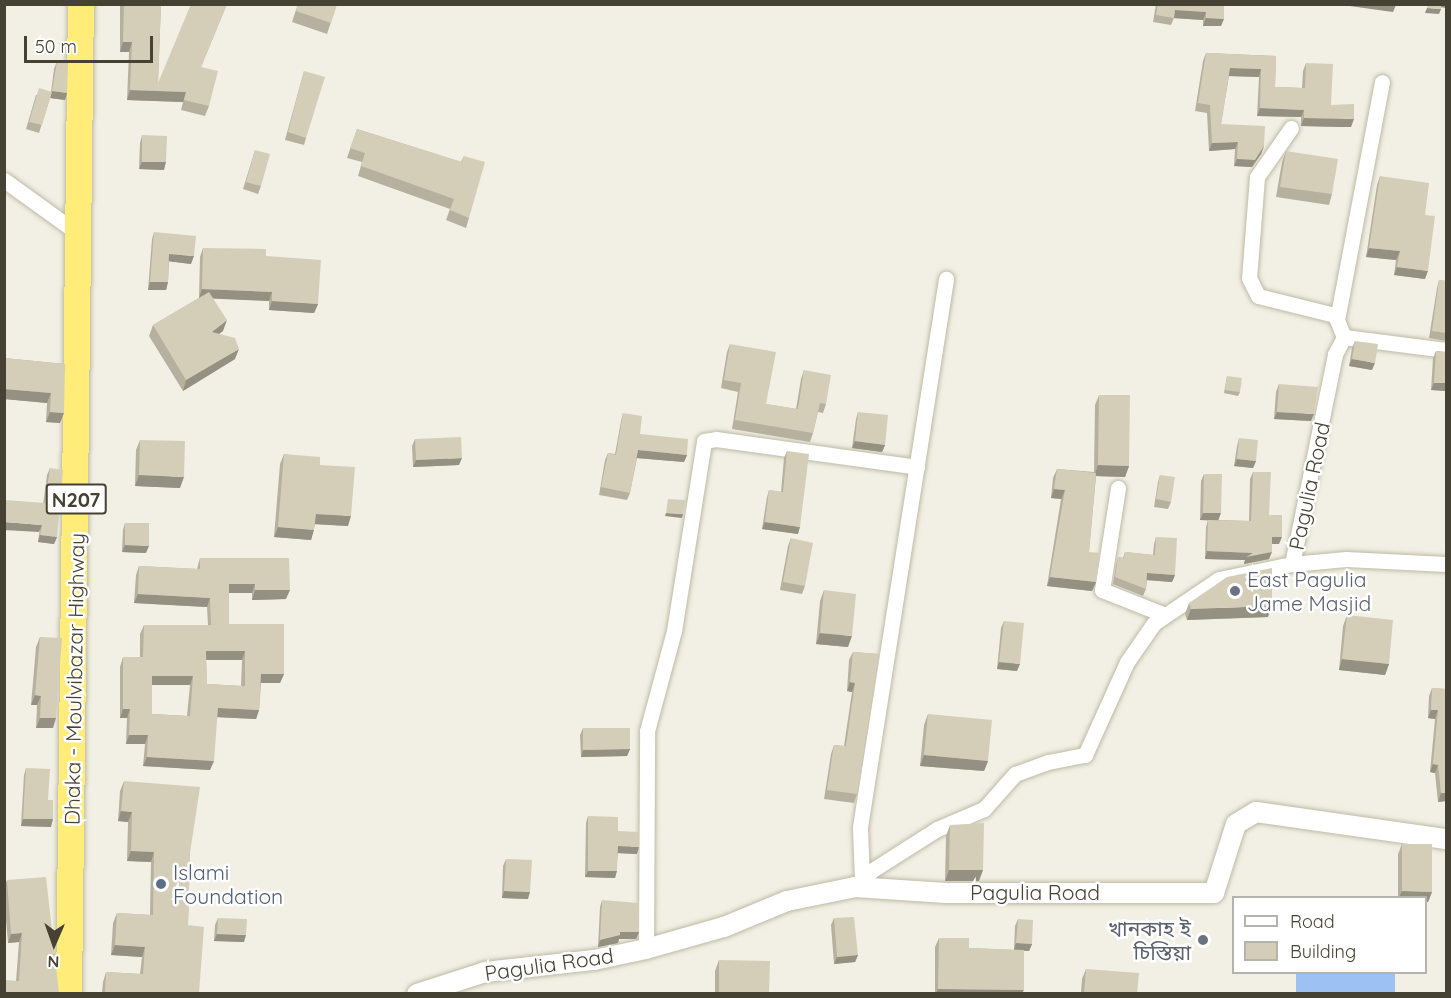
<!DOCTYPE html>
<html>
<head>
<meta charset="utf-8">
<style>
  body { margin:0 }
  #map { position:relative; width:1451px; height:998px; overflow:hidden; background:#f2f0e4; font-family:Quicksand,"Noto Sans Bengali",sans-serif }
  div>[style] { position:absolute }
  [style*='--x'] { left:calc(var(--x)*1px); top:calc(var(--y)*1px); width:calc(var(--w)*1px); rotate:calc(var(--a)*1deg) }
  .water>* { inset:0; background:#9dc1f2 }
  .roads { filter:drop-shadow(0 0 2px #bebaa6) drop-shadow(0 0 2px #bebaa6) }
  .minor>* { height:15px; margin:-7.5px; padding:0 7.5px; transform-origin:7.5px; border-radius:7.5px; background:#fff }
  .tertiary>* { height:20px; margin:-10px; padding:0 10px; transform-origin:10px; border-radius:10px; background:#fff }
  .trunk>* { height:26px; margin:-13px; padding:0 13px; transform-origin:13px; border-radius:13px; background:#ffec79 }
  .wall>* { inset:0; background:#b6b19f }
  .shaded-wall>* { inset:0; background:#949082 }
  .building>* { inset:0; background:#d4ceb9 }
  .dots>* { width:16px; height:16px; translate:-50% -50%; box-sizing:border-box; border:3px solid #fff; border-radius:50% }
  span { translate:-50% -50%; white-space:nowrap; text-align:center; line-height:1.15; -webkit-text-stroke:5px #fff; paint-order:stroke }
  .shield-label span { padding:2px 4px; background:#fff; border:2px solid; border-radius:4px; -webkit-text-stroke-width:0 }
  .shield-label { font-size:20px; color:#454133; font-weight:700 }
  .street-label { font-size:21px; color:#454133 }
  .worship-label { font-size:21px; color:#5b616d }
  .left { translate:0 -50%; text-align:left }
  .right { translate:-100% -50%; text-align:right }
  .service-label { font-size:21px; color:#4e5e75 }
  .frame { position:absolute; inset:0; border:6px solid #454133; pointer-events:none }
  .legend { position:absolute; left:1232px; top:896px; width:195px; height:78px; box-sizing:border-box; background:#fff; border:2px solid #b5b3ad; margin:0; padding:8px 10px; list-style:none; font-size:18px; color:#454133 }
  .legend li { display:flex; align-items:center; gap:12px; height:30px }
  .legend b { width:30px; border:2px solid #b5b3ad }
  .north { position:absolute; left:24px; top:914px; width:60px; height:60px; -webkit-text-stroke:4px #fff; paint-order:stroke; rotate:182deg; font-size:16px; font-weight:700; line-height:24px; text-align:center; color:#454133 }
  .north::after { content:''; display:block; margin:auto; width:21px; height:27px; background:#454133; clip-path:polygon(50% 0,100% 100%,50% 72%,0 100%) }
  .scale { position:absolute; left:24px; top:36px; width:129px; height:27px; box-sizing:border-box; border:3px solid #454133; border-top:0; padding-left:8px; font-size:18px; line-height:21px; white-space:nowrap; color:#454133; -webkit-text-stroke:4px #fff; paint-order:stroke }
</style>
</head>
<body>
<div id="map">
  <div class="water">
    <i style="clip-path:polygon(1296px 973px,1395px 973px,1395px 993px,1296px 993px)"></i>
  </div>
  <div class="roads">
    <div class="minor">
      <i style="--x:1291;--y:128;--w:60;--a:124.8"></i>
      <i style="--x:1257;--y:177;--w:101;--a:94.5"></i>
      <i style="--x:1249;--y:278;--w:20;--a:63"></i>
      <i style="--x:1258;--y:296;--w:79;--a:13.9"></i>
      <i style="--x:1335;--y:315;--w:24;--a:68"></i>
      <i style="--x:4;--y:180;--w:92;--a:35.8"></i>
      <i style="--x:1337;--y:320;--w:242;--a:-79.3"></i>
      <i style="--x:1118;--y:488;--w:103;--a:98.9"></i>
      <i style="--x:1102;--y:590;--w:68;--a:21.6"></i>
      <i style="--x:1292;--y:564;--w:54;--a:-5.3"></i>
      <i style="--x:1346;--y:559;--w:100;--a:2.9"></i>
      <i style="--x:862;--y:880;--w:53;--a:-92.2"></i>
      <i style="--x:860;--y:827;--w:555;--a:-81.08"></i>
      <i style="--x:855;--y:887;--w:23;--a:-45"></i>
      <i style="--x:871;--y:871;--w:78;--a:-32.5"></i>
      <i style="--x:937;--y:829;--w:51;--a:-23.1"></i>
      <i style="--x:984;--y:809;--w:47;--a:-48.5"></i>
      <i style="--x:1015;--y:774;--w:35;--a:-20"></i>
      <i style="--x:1048;--y:762;--w:38;--a:-11"></i>
      <i style="--x:1085;--y:755;--w:102;--a:-65.7"></i>
      <i style="--x:1127;--y:662;--w:47;--a:-55.3"></i>
      <i style="--x:1154;--y:623;--w:78;--a:-34.1"></i>
      <i style="--x:1219;--y:579;--w:75;--a:-11.6"></i>
      <i style="--x:1292;--y:564;--w:214;--a:-78.4"></i>
      <i style="--x:1335;--y:354;--w:19;--a:-62"></i>
      <i style="--x:1344;--y:337;--w:103;--a:7.3"></i>
      <i style="--x:646;--y:949;--w:218;--a:-89.7"></i>
      <i style="--x:647;--y:731;--w:104;--a:-74.9"></i>
      <i style="--x:674;--y:631;--w:192;--a:-81"></i>
      <i style="--x:704;--y:441;--w:12;--a:-9"></i>
      <i style="--x:716;--y:439;--w:203;--a:7.9"></i>
    </div>
    <div class="tertiary">
      <i style="--x:417;--y:994;--w:71;--a:-17.9"></i>
      <i style="--x:485;--y:972;--w:110;--a:-6.3"></i>
      <i style="--x:594;--y:960;--w:53;--a:-11.9"></i>
      <i style="--x:646;--y:949;--w:81;--a:-15.8"></i>
      <i style="--x:724;--y:927;--w:68;--a:-22.4"></i>
      <i style="--x:787;--y:901;--w:69;--a:-11.6"></i>
      <i style="--x:855;--y:887;--w:91;--a:3.8"></i>
      <i style="--x:946;--y:893;--w:268;--a:0"></i>
      <i style="--x:1214;--y:893;--w:72;--a:-72.3"></i>
      <i style="--x:1236;--y:824;--w:23;--a:-31"></i>
      <i style="--x:1256;--y:812;--w:192;--a:8.1"></i>
    </div>
    <div class="trunk">
      <i style="--x:69;--y:994;--w:990;--a:-89.31"></i>
    </div>
  </div>
  <div class="wall">
    <i style="clip-path:polygon(120px 4px,161px 4px,158px 83px,227px 4px,201px 67px,209px 106px,205px 116px,181px 110px,183px 102px,127px 100px,129px 52px,120px 52px)"></i>
    <i style="clip-path:polygon(298px 4px,337px 4px,327px 34px,292px 22px)"></i>
    <i style="clip-path:polygon(1156px 4px,1224px 4px,1221px 26px,1203px 26px,1203px 20px,1174px 18px,1171px 25px,1153px 22px)"></i>
    <i style="clip-path:polygon(1206px 53px,1276px 56px,1275px 87px,1302px 88px,1303px 71px,1306px 63px,1331px 105px,1351px 127px,1301px 126px,1301px 117px,1257px 116px,1259px 77px,1229px 76px,1221px 124px,1264px 146px,1261px 154px,1252px 167px,1234px 166px,1235px 149px,1209px 151px,1207px 113px,1195px 111px,1203px 61px)"></i>
    <i style="clip-path:polygon(57px 61px,67px 93px,65px 100px,50px 98px,39px 133px,26px 129px,36px 95px,51px 92px,54px 69px)"></i>
    <i style="clip-path:polygon(304px 71px,306px 138px,304px 145px,285px 140px)"></i>
    <i style="clip-path:polygon(357px 129px,461px 162px,464px 156px,469px 218px,466px 228px,446px 220px,450px 209px,358px 176px,362px 162px,347px 158px)"></i>
    <i style="clip-path:polygon(142px 135px,164px 170px,139px 169px,140px 143px)"></i>
    <i style="clip-path:polygon(255px 150px,261px 186px,258px 194px,243px 189px)"></i>
    <i style="clip-path:polygon(1286px 151px,1332px 194px,1329px 205px,1276px 197px,1282px 162px)"></i>
    <i style="clip-path:polygon(1380px 176px,1425px 215px,1425px 279px,1394px 275px,1396px 260px,1366px 257px,1377px 185px)"></i>
    <i style="clip-path:polygon(154px 232px,191px 264px,169px 261px,168px 282px,166px 290px,148px 290px,152px 239px)"></i>
    <i style="clip-path:polygon(203px 248px,266px 256px,318px 304px,314px 313px,269px 310px,269px 301px,213px 298px,223px 331px,219px 334px,235px 359px,183px 391px,149px 336px,153px 325px,199px 298px,200px 257px)"></i>
    <i style="clip-path:polygon(1439px 280px,1446px 281px,1446px 341px,1429px 338px,1437px 288px)"></i>
    <i style="clip-path:polygon(1355px 341px,1372px 370px,1349px 366px,1352px 348px)"></i>
    <i style="clip-path:polygon(730px 344px,766px 404px,796px 409px,801px 379px,804px 370px,826px 404px,823px 413px,818px 412px,813px 433px,810px 442px,732px 429px,738px 392px,721px 388px,727px 352px)"></i>
    <i style="clip-path:polygon(1436px 351px,1446px 352px,1446px 391px,1431px 390px,1433px 358px)"></i>
    <i style="clip-path:polygon(4px 358px,65px 364px,60px 423px,46px 422px,47px 403px,4px 399px)"></i>
    <i style="clip-path:polygon(1227px 376px,1240px 392px,1238px 396px,1224px 393px)"></i>
    <i style="clip-path:polygon(1279px 384px,1311px 421px,1274px 419px,1276px 392px)"></i>
    <i style="clip-path:polygon(1099px 395px,1129px 466px,1125px 477px,1096px 476px,1089px 552px,1096px 582px,1092px 591px,1047px 586px,1061px 499px,1051px 498px,1053px 478px,1057px 469px,1094px 472px,1095px 405px)"></i>
    <i style="clip-path:polygon(858px 412px,885px 445px,882px 452px,852px 448px,856px 419px)"></i>
    <i style="clip-path:polygon(623px 413px,640px 434px,687px 455px,684px 462px,637px 458px,630px 493px,627px 500px,599px 495px,605px 460px,608px 453px,615px 454px,621px 421px)"></i>
    <i style="clip-path:polygon(1239px 438px,1256px 461px,1253px 468px,1234px 466px,1237px 446px)"></i>
    <i style="clip-path:polygon(415px 439px,459px 465px,413px 467px,412px 446px)"></i>
    <i style="clip-path:polygon(140px 440px,180px 488px,135px 486px,136px 450px)"></i>
    <i style="clip-path:polygon(787px 451px,798px 534px,762px 529px,767px 497px,769px 490px,781px 492px,784px 458px)"></i>
    <i style="clip-path:polygon(284px 454px,320px 465px,348px 526px,315px 524px,311px 540px,274px 537px,280px 464px)"></i>
    <i style="clip-path:polygon(50px 468px,57px 537px,54px 544px,38px 542px,47px 475px)"></i>
    <i style="clip-path:polygon(1253px 472px,1269px 515px,1279px 544px,1272px 544px,1269px 559px,1244px 564px,1245px 560px,1205px 559px,1206px 527px,1208px 520px,1200px 520px,1201px 481px,1204px 474px,1218px 520px,1249px 521px,1250px 479px)"></i>
    <i style="clip-path:polygon(1160px 475px,1171px 502px,1168px 509px,1154px 507px,1158px 482px)"></i>
    <i style="clip-path:polygon(125px 523px,146px 553px,122px 552px,123px 530px)"></i>
    <i style="clip-path:polygon(1156px 537px,1175px 575px,1172px 582px,1147px 580px,1146px 589px,1143px 596px,1113px 584px,1116px 565px,1118px 557px,1123px 558px,1125px 552px,1153px 555px,1154px 544px)"></i>
    <i style="clip-path:polygon(791px 538px,805px 586px,802px 594px,780px 590px,788px 546px)"></i>
    <i style="clip-path:polygon(evenodd,200px 558px,286px 599px,252px 600px,252px 593px,229px 593px,229px 624px,284px 674px,280px 683px,261px 683px,259px 710px,256px 719px,217px 717px,210px 770px,143px 766px,145px 744px,126px 744px,127px 718px,120px 718px,120px 667px,123px 657px,140px 657px,140px 634px,144px 625px,208px 625px,207px 607px,134px 603px,136px 575px,139px 566px,197px 569px,200px 558px,206px 660px,242px 660px,241px 686px,207px 684px,206px 660px,200px 558px,152px 685px,190px 685px,187px 716px,152px 714px,152px 685px)"></i>
    <i style="clip-path:polygon(824px 590px,848px 647px,816px 644px,820px 601px)"></i>
    <i style="clip-path:polygon(1189px 603px,1268px 617px,1187px 620px,1185px 614px)"></i>
    <i style="clip-path:polygon(1347px 615px,1389px 664px,1385px 675px,1339px 670px,1343px 626px)"></i>
    <i style="clip-path:polygon(1004px 621px,1017px 671px,997px 669px,1001px 628px)"></i>
    <i style="clip-path:polygon(40px 637px,53px 728px,36px 728px,37px 705px,31px 705px,36px 647px)"></i>
    <i style="clip-path:polygon(853px 652px,879px 654px,857px 794px,854px 803px,824px 799px,831px 754px,834px 745px,844px 746px,852px 692px,847px 691px,849px 660px)"></i>
    <i style="clip-path:polygon(1432px 688px,1446px 689px,1446px 801px,1438px 802px,1435px 773px,1430px 772px,1435px 719px,1428px 718px,1429px 696px)"></i>
    <i style="clip-path:polygon(928px 714px,988px 761px,984px 771px,920px 766px,924px 725px)"></i>
    <i style="clip-path:polygon(583px 728px,630px 749px,627px 756px,581px 757px,580px 735px)"></i>
    <i style="clip-path:polygon(26px 768px,48px 800px,51px 827px,21px 826px,24px 775px)"></i>
    <i style="clip-path:polygon(124px 781px,190px 853px,188px 925px,199px 993px,102px 993px,103px 982px,106px 972px,140px 974px,142px 957px,111px 955px,113px 923px,117px 913px,150px 915px,151px 862px,127px 861px,128px 822px,118px 821px,120px 791px)"></i>
    <i style="clip-path:polygon(588px 816px,618px 831px,637px 854px,618px 853px,615px 878px,585px 877px,586px 823px)"></i>
    <i style="clip-path:polygon(950px 825px,979px 881px,945px 881px,946px 836px)"></i>
    <i style="clip-path:polygon(1402px 844px,1432px 892px,1428px 902px,1425px 897px,1398px 897px,1398px 854px)"></i>
    <i style="clip-path:polygon(506px 859px,528px 899px,502px 898px,503px 866px)"></i>
    <i style="clip-path:polygon(7px 880px,59px 993px,16px 981px,19px 942px,8px 943px,4px 898px,4px 887px)"></i>
    <i style="clip-path:polygon(602px 900px,639px 932px,636px 939px,619px 939px,618px 943px,598px 947px,600px 907px)"></i>
    <i style="clip-path:polygon(218px 918px,244px 942px,214px 941px,215px 925px)"></i>
    <i style="clip-path:polygon(834px 918px,858px 955px,855px 962px,834px 964px,831px 925px)"></i>
    <i style="clip-path:polygon(1018px 919px,1032px 944px,1029px 951px,1024px 951px,1022px 993px,935px 993px,935px 947px,939px 938px,969px 948px,1014px 950px,1015px 926px)"></i>
    <i style="clip-path:polygon(719px 960px,769px 993px,715px 993px,715px 971px)"></i>
    <i style="clip-path:polygon(1086px 969px,1137px 993px,1081px 993px,1082px 979px)"></i>
  </div>
  <div class="shaded-wall">
    <i style="clip-path:polygon(1335px 4px,1396px 5px,1393px 12px)"></i>
    <i style="clip-path:polygon(1440px 4px,1446px 4px,1446px 8px,1439px 7px)"></i>
    <i style="clip-path:polygon(1427px 8px,1441px 9px,1439px 14px,1425px 13px)"></i>
    <i style="clip-path:polygon(1175px 10px,1206px 12px,1203px 20px,1173px 18px)"></i>
    <i style="clip-path:polygon(1206px 18px,1224px 19px,1221px 26px,1203px 26px)"></i>
    <i style="clip-path:polygon(123px 42px,132px 42px,129px 52px,120px 52px)"></i>
    <i style="clip-path:polygon(1230px 68px,1261px 69px,1259px 77px,1227px 76px)"></i>
    <i style="clip-path:polygon(130px 90px,186px 92px,183px 102px,127px 100px)"></i>
    <i style="clip-path:polygon(52px 91px,67px 93px,65px 100px,50px 98px)"></i>
    <i style="clip-path:polygon(1260px 108px,1304px 110px,1301px 117px,1257px 116px)"></i>
    <i style="clip-path:polygon(1304px 118px,1354px 119px,1351px 127px,1341px 127px,1301px 126px)"></i>
    <i style="clip-path:polygon(1238px 142px,1235px 149px,1209px 151px,1212px 143px)"></i>
    <i style="clip-path:polygon(1264px 146px,1261px 154px,1252px 167px,1234px 166px,1237px 159px)"></i>
    <i style="clip-path:polygon(142px 162px,166px 162px,164px 170px,139px 169px)"></i>
    <i style="clip-path:polygon(1369px 248px,1400px 251px,1396px 260px,1366px 257px)"></i>
    <i style="clip-path:polygon(169px 254px,194px 256px,191px 264px,166px 261px)"></i>
    <i style="clip-path:polygon(1397px 267px,1428px 271px,1425px 279px,1394px 275px)"></i>
    <i style="clip-path:polygon(150px 282px,168px 282px,166px 290px,148px 290px)"></i>
    <i style="clip-path:polygon(202px 289px,272px 292px,269px 301px,199px 298px)"></i>
    <i style="clip-path:polygon(272px 301px,318px 304px,314px 313px,269px 310px)"></i>
    <i style="clip-path:polygon(227px 320px,223px 331px,208px 342px,212px 332px)"></i>
    <i style="clip-path:polygon(239px 349px,235px 359px,183px 391px,186px 380px)"></i>
    <i style="clip-path:polygon(1352px 359px,1375px 363px,1372px 370px,1349px 366px)"></i>
    <i style="clip-path:polygon(1434px 383px,1446px 383px,1446px 391px,1431px 390px)"></i>
    <i style="clip-path:polygon(4px 389px,51px 393px,47px 403px,4px 399px)"></i>
    <i style="clip-path:polygon(50px 412px,64px 413px,60px 423px,46px 422px)"></i>
    <i style="clip-path:polygon(1277px 412px,1314px 414px,1311px 421px,1274px 419px)"></i>
    <i style="clip-path:polygon(855px 441px,885px 445px,882px 452px,852px 448px)"></i>
    <i style="clip-path:polygon(638px 450px,687px 455px,684px 462px,636px 458px)"></i>
    <i style="clip-path:polygon(462px 458px,459px 465px,413px 467px,416px 460px)"></i>
    <i style="clip-path:polygon(1237px 459px,1256px 461px,1253px 468px,1234px 466px)"></i>
    <i style="clip-path:polygon(1098px 465px,1129px 466px,1125px 477px,1094px 476px)"></i>
    <i style="clip-path:polygon(139px 475px,184px 477px,180px 488px,135px 486px)"></i>
    <i style="clip-path:polygon(1054px 489px,1065px 490px,1061px 499px,1051px 498px)"></i>
    <i style="clip-path:polygon(666px 513px,683px 514px,682px 518px,665px 516px)"></i>
    <i style="clip-path:polygon(1203px 513px,1221px 513px,1218px 521px,1200px 520px)"></i>
    <i style="clip-path:polygon(316px 514px,351px 516px,348px 526px,312px 524px)"></i>
    <i style="clip-path:polygon(4px 522px,42px 525px,39px 532px,4px 530px)"></i>
    <i style="clip-path:polygon(765px 522px,800px 527px,798px 534px,762px 529px)"></i>
    <i style="clip-path:polygon(278px 527px,314px 530px,311px 540px,274px 537px)"></i>
    <i style="clip-path:polygon(40px 535px,57px 537px,54px 544px,38px 542px)"></i>
    <i style="clip-path:polygon(1272px 537px,1282px 537px,1279px 544px,1269px 544px)"></i>
    <i style="clip-path:polygon(125px 545px,149px 546px,146px 553px,122px 552px)"></i>
    <i style="clip-path:polygon(1207px 551px,1253px 553px,1272px 552px,1269px 559px,1244px 564px,1245px 560px,1205px 559px)"></i>
    <i style="clip-path:polygon(1147px 573px,1175px 575px,1172px 582px,1145px 580px)"></i>
    <i style="clip-path:polygon(1050px 577px,1096px 582px,1092px 591px,1047px 586px)"></i>
    <i style="clip-path:polygon(229px 584px,255px 584px,252px 593px,225px 593px)"></i>
    <i style="clip-path:polygon(255px 590px,290px 590px,286px 599px,252px 600px)"></i>
    <i style="clip-path:polygon(138px 594px,210px 598px,207px 607px,134px 603px)"></i>
    <i style="clip-path:polygon(1272px 606px,1268px 617px,1187px 620px,1191px 609px)"></i>
    <i style="clip-path:polygon(820px 633px,852px 636px,848px 647px,816px 644px)"></i>
    <i style="clip-path:polygon(206px 651px,245px 651px,242px 660px,203px 660px)"></i>
    <i style="clip-path:polygon(1342px 659px,1389px 664px,1385px 675px,1339px 670px)"></i>
    <i style="clip-path:polygon(999px 662px,1020px 664px,1017px 671px,997px 669px)"></i>
    <i style="clip-path:polygon(261px 674px,284px 674px,280px 683px,258px 683px)"></i>
    <i style="clip-path:polygon(152px 676px,193px 676px,190px 685px,148px 685px)"></i>
    <i style="clip-path:polygon(850px 682px,855px 683px,852px 692px,847px 691px)"></i>
    <i style="clip-path:polygon(35px 695px,41px 696px,37px 705px,31px 705px)"></i>
    <i style="clip-path:polygon(218px 708px,259px 710px,256px 719px,214px 717px)"></i>
    <i style="clip-path:polygon(123px 709px,130px 709px,127px 718px,120px 718px)"></i>
    <i style="clip-path:polygon(1431px 710px,1438px 710px,1435px 719px,1428px 718px)"></i>
    <i style="clip-path:polygon(40px 718px,56px 718px,53px 728px,36px 728px)"></i>
    <i style="clip-path:polygon(129px 735px,148px 735px,145px 744px,126px 744px)"></i>
    <i style="clip-path:polygon(630px 749px,627px 756px,581px 757px,583px 750px)"></i>
    <i style="clip-path:polygon(924px 755px,988px 761px,984px 771px,920px 766px)"></i>
    <i style="clip-path:polygon(147px 757px,214px 761px,210px 770px,143px 766px)"></i>
    <i style="clip-path:polygon(1433px 764px,1438px 765px,1435px 773px,1430px 772px)"></i>
    <i style="clip-path:polygon(1441px 793px,1446px 793px,1446px 801px,1438px 802px)"></i>
    <i style="clip-path:polygon(121px 811px,132px 812px,128px 822px,118px 821px)"></i>
    <i style="clip-path:polygon(23px 819px,53px 819px,51px 827px,21px 826px)"></i>
    <i style="clip-path:polygon(618px 846px,639px 847px,637px 854px,615px 853px)"></i>
    <i style="clip-path:polygon(131px 851px,154px 852px,151px 862px,127px 861px)"></i>
    <i style="clip-path:polygon(949px 870px,983px 870px,979px 881px,945px 881px)"></i>
    <i style="clip-path:polygon(588px 871px,617px 871px,615px 878px,585px 877px)"></i>
    <i style="clip-path:polygon(504px 891px,530px 892px,528px 899px,502px 898px)"></i>
    <i style="clip-path:polygon(1402px 891px,1432px 892px,1428px 902px,1425px 902px,1425px 897px,1399px 897px)"></i>
    <i style="clip-path:polygon(620px 932px,639px 932px,636px 939px,619px 939px,618px 943px,598px 947px,600px 940px)"></i>
    <i style="clip-path:polygon(22px 933px,19px 942px,8px 943px,11px 934px)"></i>
    <i style="clip-path:polygon(217px 934px,246px 935px,244px 942px,214px 941px)"></i>
    <i style="clip-path:polygon(1016px 943px,1032px 944px,1029px 951px,1014px 950px)"></i>
    <i style="clip-path:polygon(115px 945px,145px 947px,142px 957px,111px 955px)"></i>
    <i style="clip-path:polygon(858px 955px,855px 962px,834px 964px,837px 957px)"></i>
    <i style="clip-path:polygon(938px 989px,1024px 990px,1022px 993px,936px 993px)"></i>
  </div>
  <div class="building">
    <i style="clip-path:polygon(124px 4px,161px 4px,158px 83px,191px 4px,227px 4px,201px 67px,218px 71px,209px 106px,184px 100px,186px 92px,130px 90px,132px 42px,123px 42px)"></i>
    <i style="clip-path:polygon(298px 4px,337px 4px,331px 23px,296px 11px)"></i>
    <i style="clip-path:polygon(1158px 4px,1224px 4px,1224px 19px,1206px 18px,1206px 12px,1175px 10px,1174px 18px,1156px 15px)"></i>
    <i style="clip-path:polygon(1428px 4px,1441px 4px,1441px 9px,1427px 8px)"></i>
    <i style="clip-path:polygon(1206px 53px,1276px 56px,1275px 87px,1305px 88px,1306px 63px,1333px 64px,1331px 105px,1354px 104px,1354px 119px,1304px 118px,1304px 110px,1260px 108px,1261px 69px,1230px 68px,1221px 124px,1265px 126px,1264px 146px,1255px 160px,1237px 159px,1238px 142px,1212px 143px,1210px 105px,1198px 103px)"></i>
    <i style="clip-path:polygon(57px 61px,68px 63px,67px 93px,52px 91px)"></i>
    <i style="clip-path:polygon(304px 71px,325px 77px,306px 138px,288px 132px)"></i>
    <i style="clip-path:polygon(39px 88px,52px 92px,42px 125px,29px 122px)"></i>
    <i style="clip-path:polygon(357px 129px,462px 162px,464px 156px,485px 162px,469px 218px,450px 210px,454px 199px,361px 166px,365px 153px,350px 148px)"></i>
    <i style="clip-path:polygon(142px 135px,167px 136px,166px 162px,142px 162px)"></i>
    <i style="clip-path:polygon(255px 150px,270px 154px,261px 186px,246px 182px)"></i>
    <i style="clip-path:polygon(1286px 151px,1338px 159px,1332px 194px,1280px 187px)"></i>
    <i style="clip-path:polygon(1380px 176px,1429px 183px,1425px 215px,1435px 216px,1428px 271px,1397px 267px,1400px 251px,1369px 248px)"></i>
    <i style="clip-path:polygon(154px 232px,196px 236px,194px 256px,169px 254px,168px 282px,150px 282px)"></i>
    <i style="clip-path:polygon(203px 248px,266px 249px,266px 256px,321px 260px,318px 304px,272px 301px,272px 292px,202px 289px)"></i>
    <i style="clip-path:polygon(1439px 280px,1446px 281px,1446px 333px,1432px 331px)"></i>
    <i style="clip-path:polygon(209px 292px,227px 320px,212px 332px,235px 338px,239px 349px,186px 380px,153px 325px)"></i>
    <i style="clip-path:polygon(1355px 341px,1378px 344px,1375px 363px,1352px 359px)"></i>
    <i style="clip-path:polygon(730px 344px,776px 352px,766px 404px,798px 409px,804px 370px,831px 375px,826px 404px,820px 403px,813px 433px,735px 420px,741px 383px,724px 380px)"></i>
    <i style="clip-path:polygon(1436px 351px,1446px 352px,1446px 383px,1434px 383px)"></i>
    <i style="clip-path:polygon(4px 358px,65px 364px,64px 413px,50px 412px,51px 393px,4px 389px)"></i>
    <i style="clip-path:polygon(1227px 376px,1242px 378px,1240px 392px,1225px 390px)"></i>
    <i style="clip-path:polygon(1279px 384px,1318px 387px,1314px 414px,1277px 412px)"></i>
    <i style="clip-path:polygon(1099px 395px,1130px 395px,1129px 466px,1098px 465px)"></i>
    <i style="clip-path:polygon(858px 412px,888px 415px,885px 445px,855px 441px)"></i>
    <i style="clip-path:polygon(623px 413px,642px 416px,640px 434px,688px 439px,687px 455px,638px 450px,630px 493px,601px 487px,608px 453px,616px 455px)"></i>
    <i style="clip-path:polygon(461px 437px,462px 458px,416px 460px,415px 439px)"></i>
    <i style="clip-path:polygon(1239px 438px,1258px 440px,1256px 461px,1237px 459px)"></i>
    <i style="clip-path:polygon(140px 440px,185px 441px,184px 477px,139px 475px)"></i>
    <i style="clip-path:polygon(787px 451px,809px 454px,800px 527px,765px 522px,769px 490px,783px 492px)"></i>
    <i style="clip-path:polygon(284px 454px,320px 457px,320px 465px,355px 467px,351px 516px,316px 514px,314px 530px,278px 527px)"></i>
    <i style="clip-path:polygon(50px 468px,63px 470px,57px 537px,40px 535px,42px 525px,4px 522px,4px 500px,45px 503px)"></i>
    <i style="clip-path:polygon(1057px 469px,1096px 473px,1089px 552px,1100px 553px,1096px 582px,1050px 577px,1065px 490px,1054px 489px)"></i>
    <i style="clip-path:polygon(1253px 472px,1271px 472px,1269px 515px,1282px 515px,1282px 537px,1272px 537px,1272px 552px,1246px 557px,1253px 553px,1207px 551px,1208px 520px,1251px 521px)"></i>
    <i style="clip-path:polygon(1204px 474px,1222px 474px,1221px 513px,1203px 513px)"></i>
    <i style="clip-path:polygon(1160px 475px,1175px 477px,1171px 502px,1156px 499px)"></i>
    <i style="clip-path:polygon(668px 499px,686px 500px,683px 514px,666px 513px)"></i>
    <i style="clip-path:polygon(125px 523px,149px 523px,149px 546px,125px 545px)"></i>
    <i style="clip-path:polygon(1156px 537px,1177px 538px,1175px 575px,1147px 573px,1146px 589px,1115px 577px,1118px 557px,1124px 558px,1125px 552px,1155px 555px)"></i>
    <i style="clip-path:polygon(791px 538px,813px 543px,805px 586px,783px 582px)"></i>
    <i style="clip-path:polygon(evenodd,200px 558px,289px 558px,290px 590px,255px 590px,255px 584px,229px 584px,229px 624px,284px 624px,284px 674px,261px 674px,259px 710px,218px 708px,214px 761px,147px 757px,148px 735px,129px 735px,130px 709px,123px 709px,123px 657px,143px 657px,144px 625px,211px 625px,210px 598px,138px 594px,139px 566px,200px 569px,200px 558px,206px 651px,245px 651px,245px 686px,207px 684px,206px 651px,200px 558px,152px 676px,193px 676px,190px 716px,152px 714px,152px 676px)"></i>
    <i style="clip-path:polygon(1272px 568px,1272px 606px,1191px 609px,1189px 603px,1227px 577px)"></i>
    <i style="clip-path:polygon(824px 590px,856px 594px,852px 636px,820px 633px)"></i>
    <i style="clip-path:polygon(1347px 615px,1393px 620px,1389px 664px,1342px 659px)"></i>
    <i style="clip-path:polygon(1004px 621px,1024px 623px,1020px 664px,999px 662px)"></i>
    <i style="clip-path:polygon(40px 637px,62px 638px,56px 718px,40px 718px,41px 696px,35px 695px)"></i>
    <i style="clip-path:polygon(853px 652px,879px 654px,857px 794px,827px 790px,834px 745px,846px 746px,855px 683px,850px 682px)"></i>
    <i style="clip-path:polygon(1432px 688px,1446px 689px,1446px 793px,1441px 793px,1438px 765px,1433px 764px,1438px 710px,1431px 710px)"></i>
    <i style="clip-path:polygon(928px 714px,992px 720px,988px 761px,924px 755px)"></i>
    <i style="clip-path:polygon(583px 728px,630px 728px,630px 749px,583px 750px)"></i>
    <i style="clip-path:polygon(26px 768px,50px 769px,48px 800px,53px 800px,53px 819px,23px 819px)"></i>
    <i style="clip-path:polygon(124px 781px,200px 787px,190px 853px,188px 925px,204px 927px,199px 993px,105px 993px,106px 972px,143px 974px,145px 947px,115px 945px,117px 913px,153px 915px,154px 852px,131px 851px,132px 812px,121px 811px)"></i>
    <i style="clip-path:polygon(588px 816px,618px 817px,618px 831px,639px 832px,639px 847px,618px 846px,617px 871px,588px 871px)"></i>
    <i style="clip-path:polygon(984px 823px,983px 870px,949px 870px,950px 825px)"></i>
    <i style="clip-path:polygon(1402px 844px,1432px 844px,1432px 892px,1402px 891px)"></i>
    <i style="clip-path:polygon(506px 859px,532px 860px,530px 892px,504px 891px)"></i>
    <i style="clip-path:polygon(46px 877px,59px 993px,4px 993px,4px 980px,19px 981px,22px 933px,11px 934px,7px 880px)"></i>
    <i style="clip-path:polygon(602px 900px,639px 903px,639px 932px,620px 932px,620px 935px,600px 940px)"></i>
    <i style="clip-path:polygon(854px 917px,858px 955px,837px 957px,834px 918px)"></i>
    <i style="clip-path:polygon(218px 918px,247px 919px,246px 935px,217px 934px)"></i>
    <i style="clip-path:polygon(1018px 919px,1033px 920px,1032px 944px,1016px 943px)"></i>
    <i style="clip-path:polygon(939px 938px,969px 938px,969px 948px,1024px 950px,1024px 990px,938px 989px)"></i>
    <i style="clip-path:polygon(719px 960px,770px 961px,769px 993px,719px 993px)"></i>
    <i style="clip-path:polygon(1086px 969px,1139px 973px,1137px 993px,1084px 993px)"></i>
  </div>
  <div class="dots">
    <i style="left:1235px;top:591px;background:#6b7280"></i>
    <i style="left:161px;top:884px;background:#5c6f8a"></i>
    <i style="left:1203px;top:940px;background:#6b7280"></i>
  </div>
  <div class="shield-label">
    <span style="left:76px;top:499px">N207</span>
  </div>
  <div class="street-label">
    <span style="left:1309px;top:486px;rotate:-78deg">Pagulia Road</span>
    <span style="left:74px;top:679px;rotate:-89deg">Dhaka - Moulvibazar Highway</span>
    <span style="left:1035px;top:892px">Pagulia Road</span>
    <span style="left:549px;top:964px;rotate:-8deg">Pagulia Road</span>
  </div>
  <div class="worship-label">
    <span class="left" style="left:1247px;top:591px">East Pagulia<br>Jame Masjid</span>
    <span class="right" style="left:1191px;top:940px">খানকাহ ই<br>চিস্তিয়া</span>
  </div>
  <div class="service-label">
    <span class="left" style="left:173px;top:884px">Islami<br>Foundation</span>
  </div>
  <div class="frame"></div>
  <ul class="legend">
  <li><b style="height:8px;background:#fff"></b>Road</li>
  <li><b style="height:16px;background:#d4ceb9"></b>Building</li>
  </ul>
  <div class="north">N</div>
  <div class="scale">50 m</div>
</div>
</body>
</html>
